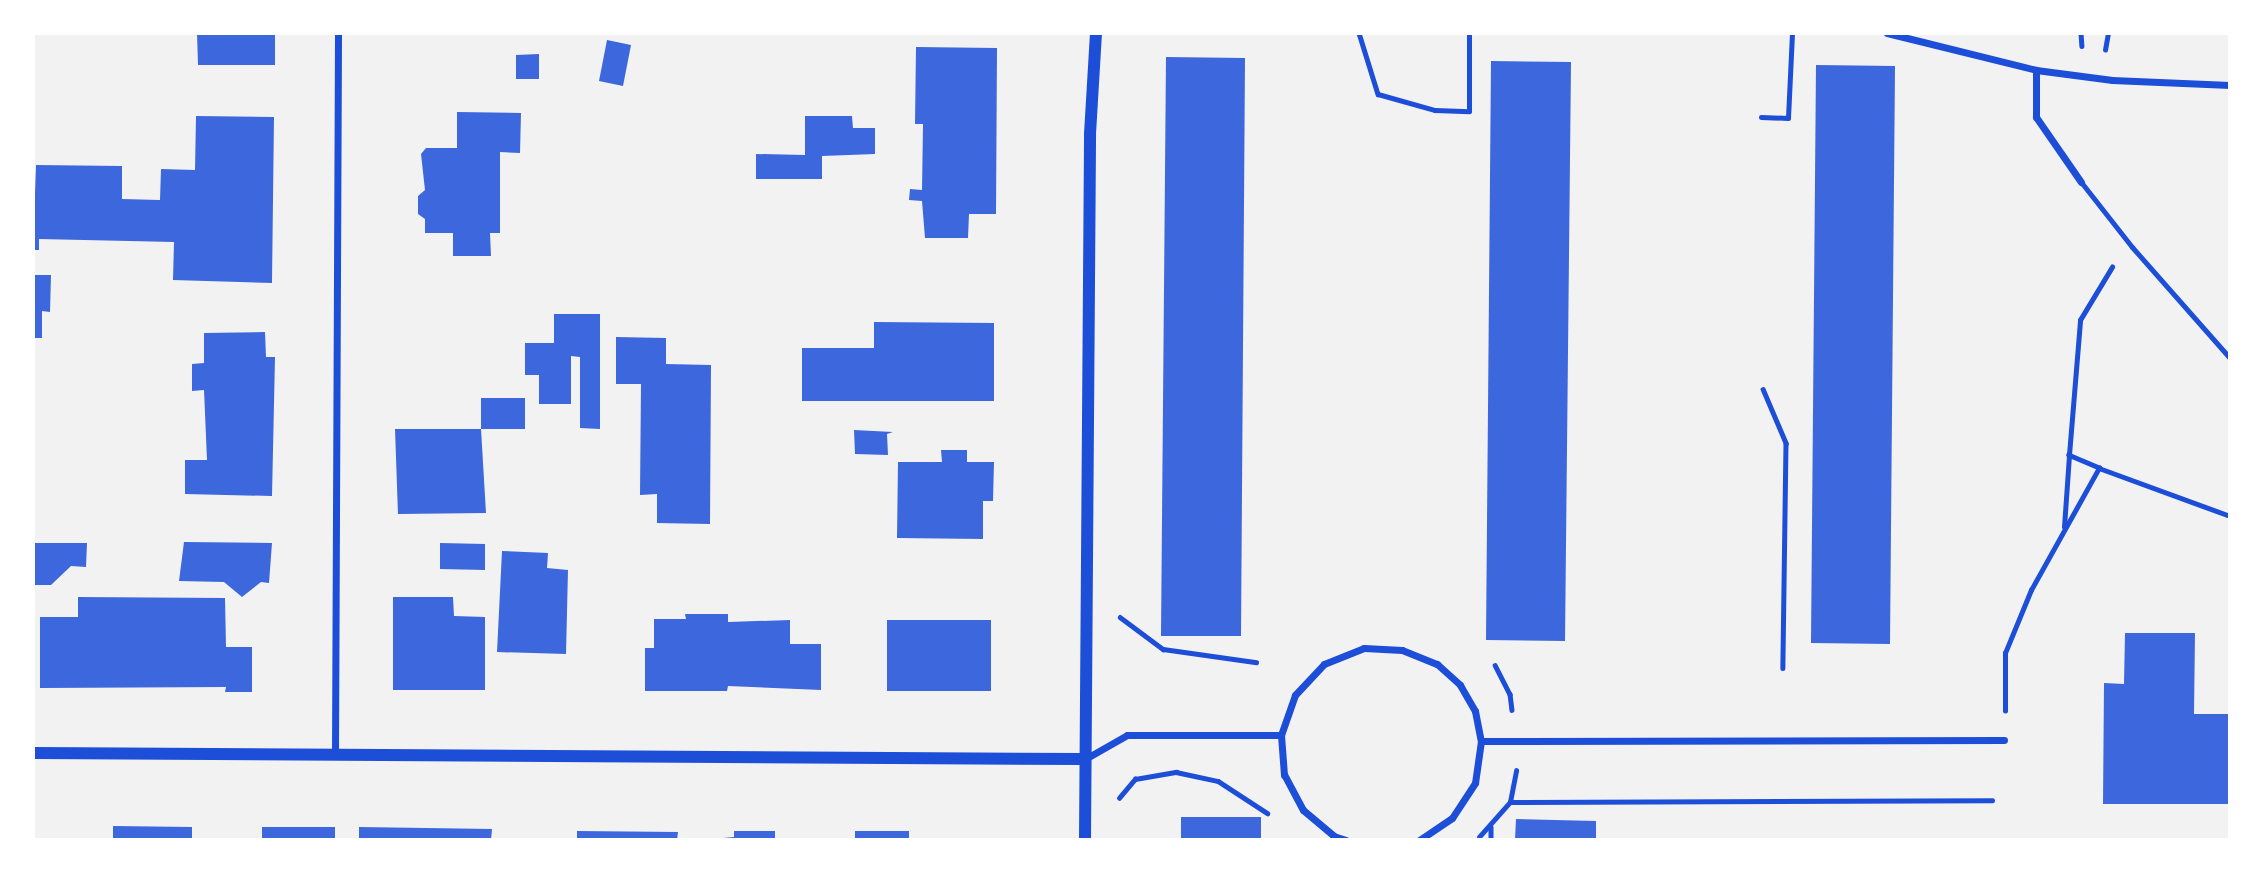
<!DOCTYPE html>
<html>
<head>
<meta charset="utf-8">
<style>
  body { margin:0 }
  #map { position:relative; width:2263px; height:873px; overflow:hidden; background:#f2f2f2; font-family:"Source Sans 3",sans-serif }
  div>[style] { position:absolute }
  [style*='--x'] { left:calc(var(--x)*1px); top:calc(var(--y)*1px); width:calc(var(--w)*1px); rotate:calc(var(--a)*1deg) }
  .building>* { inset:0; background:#3d67dc }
  .path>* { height:4.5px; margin:-2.25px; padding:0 2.25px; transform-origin:2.25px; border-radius:2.25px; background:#1d4ed8 }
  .service>* { height:5px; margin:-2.5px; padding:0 2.5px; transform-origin:2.5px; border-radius:2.5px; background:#1d4ed8 }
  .minor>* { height:7px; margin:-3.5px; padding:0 3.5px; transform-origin:3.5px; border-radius:3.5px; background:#1d4ed8 }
  .tertiary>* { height:12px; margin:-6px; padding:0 6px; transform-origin:6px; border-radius:6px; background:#1d4ed8 }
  span { translate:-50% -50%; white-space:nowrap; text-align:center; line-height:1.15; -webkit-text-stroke:5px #fff; paint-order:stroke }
  .frame { position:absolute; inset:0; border:35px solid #fff; pointer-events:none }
</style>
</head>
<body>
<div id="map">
  <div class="building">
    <i style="clip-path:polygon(197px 33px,275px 33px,275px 65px,198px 65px)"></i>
    <i style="clip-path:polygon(607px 40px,631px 45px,623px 86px,599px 81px)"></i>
    <i style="clip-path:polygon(916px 47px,997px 48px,996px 214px,969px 214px,968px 238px,925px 238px,922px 201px,909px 200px,910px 189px,922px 190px,923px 124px,915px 124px)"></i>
    <i style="clip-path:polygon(539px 54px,539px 79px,516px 79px,516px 55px)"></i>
    <i style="clip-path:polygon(1166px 57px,1245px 58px,1241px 636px,1161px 636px)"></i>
    <i style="clip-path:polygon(1491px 61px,1571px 62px,1565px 641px,1486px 640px)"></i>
    <i style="clip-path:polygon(1816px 65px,1895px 66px,1890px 644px,1811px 643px)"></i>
    <i style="clip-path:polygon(457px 112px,521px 113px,520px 153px,500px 152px,500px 233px,490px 233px,491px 256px,453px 256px,453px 233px,425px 233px,425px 219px,418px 214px,418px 196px,425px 190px,421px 154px,426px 148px,457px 148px)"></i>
    <i style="clip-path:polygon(196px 116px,274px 117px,272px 283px,173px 280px,174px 242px,39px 239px,39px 250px,33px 250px,36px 165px,122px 166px,122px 199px,160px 200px,161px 169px,195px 170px)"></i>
    <i style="clip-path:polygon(805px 116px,852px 116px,853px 128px,875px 128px,875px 154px,822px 156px,822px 179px,756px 179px,756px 154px,805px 155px)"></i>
    <i style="clip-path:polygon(33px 275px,51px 275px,50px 312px,42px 311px,42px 338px,33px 338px)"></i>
    <i style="clip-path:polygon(554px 314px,600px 314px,600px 429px,580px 428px,580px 357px,571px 356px,571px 404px,539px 404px,539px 375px,525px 375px,525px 343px,554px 343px)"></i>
    <i style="clip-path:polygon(874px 322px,994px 323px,994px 401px,802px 401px,802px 348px,874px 348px)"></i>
    <i style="clip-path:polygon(265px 332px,266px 357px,275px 357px,272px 496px,185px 494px,185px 460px,207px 460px,204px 390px,192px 391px,192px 364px,204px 363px,204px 333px)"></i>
    <i style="clip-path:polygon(616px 337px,666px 338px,666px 364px,711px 365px,710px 524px,657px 523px,657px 494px,640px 495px,641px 384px,616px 384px)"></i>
    <i style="clip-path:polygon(481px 398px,525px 398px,525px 429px,481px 429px)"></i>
    <i style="clip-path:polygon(395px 429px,481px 429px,486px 513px,398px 514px)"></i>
    <i style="clip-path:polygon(854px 430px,893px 432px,887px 434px,888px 455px,855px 454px)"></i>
    <i style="clip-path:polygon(941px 450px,967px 450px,967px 462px,994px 462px,993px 501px,983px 501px,983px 539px,897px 538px,898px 462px,942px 462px)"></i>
    <i style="clip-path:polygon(184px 542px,272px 543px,269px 583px,261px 582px,242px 597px,224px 582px,179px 581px)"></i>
    <i style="clip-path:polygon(33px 543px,87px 543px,86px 567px,71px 566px,51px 585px,33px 585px)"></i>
    <i style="clip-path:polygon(440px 543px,485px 544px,485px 570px,440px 569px)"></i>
    <i style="clip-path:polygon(502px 551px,548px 553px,547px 568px,568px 570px,566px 654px,497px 652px)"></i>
    <i style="clip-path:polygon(78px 597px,225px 598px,226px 647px,252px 647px,252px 692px,225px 692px,226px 687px,40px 688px,40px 617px,78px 617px)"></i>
    <i style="clip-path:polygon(393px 597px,453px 597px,454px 616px,485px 617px,485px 690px,393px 690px)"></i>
    <i style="clip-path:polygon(685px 614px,728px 614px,728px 622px,790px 620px,790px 644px,821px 644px,821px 690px,728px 686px,727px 691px,645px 691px,645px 648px,654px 648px,654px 619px,686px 619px)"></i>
    <i style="clip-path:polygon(887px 620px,991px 620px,991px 691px,887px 691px)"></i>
    <i style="clip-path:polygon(2125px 633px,2195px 633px,2194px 714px,2230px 714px,2230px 804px,2103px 804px,2104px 683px,2124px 684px)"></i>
    <i style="clip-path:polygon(1181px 817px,1261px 817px,1261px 840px,1181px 840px)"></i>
    <i style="clip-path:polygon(1516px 819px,1596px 821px,1596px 840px,1515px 840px)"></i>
    <i style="clip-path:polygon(113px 826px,192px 827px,192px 840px,113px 840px)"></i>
    <i style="clip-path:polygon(262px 827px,335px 827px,335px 840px,262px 840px)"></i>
    <i style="clip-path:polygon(359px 827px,492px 829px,491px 840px,359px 840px)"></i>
    <i style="clip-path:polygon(577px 831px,678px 832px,677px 840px,577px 840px)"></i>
    <i style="clip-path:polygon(734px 831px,775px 831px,775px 840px,701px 840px,734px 837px)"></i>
    <i style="clip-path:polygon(855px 831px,909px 831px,909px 840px,855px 840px)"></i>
  </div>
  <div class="path">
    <i style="--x:1359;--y:33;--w:64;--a:72.7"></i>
    <i style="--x:1378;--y:94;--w:59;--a:15.7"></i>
    <i style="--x:1435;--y:110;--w:34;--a:2"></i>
    <i style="--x:1469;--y:111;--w:78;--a:-90"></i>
    <i style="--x:2081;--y:33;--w:13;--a:86"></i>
    <i style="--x:2105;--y:50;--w:17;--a:-80"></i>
    <i style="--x:1761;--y:117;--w:27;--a:2"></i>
    <i style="--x:1788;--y:118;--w:85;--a:-87.3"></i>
    <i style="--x:1763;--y:389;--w:59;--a:66.9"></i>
    <i style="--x:1786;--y:443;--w:225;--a:90.8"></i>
    <i style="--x:2099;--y:468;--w:33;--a:-157"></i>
    <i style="--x:2069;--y:455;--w:135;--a:-85.3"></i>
    <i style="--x:2080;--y:320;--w:62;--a:-58.9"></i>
    <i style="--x:2064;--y:527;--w:72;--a:-86"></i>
    <i style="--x:1120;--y:617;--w:54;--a:36.7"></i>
    <i style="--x:1163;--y:649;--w:94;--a:8"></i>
    <i style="--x:1495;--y:665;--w:33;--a:63"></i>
    <i style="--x:1510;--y:694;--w:16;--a:83"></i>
    <i style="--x:2005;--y:711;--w:58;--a:-90"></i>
    <i style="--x:2005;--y:653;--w:68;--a:-67.6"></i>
    <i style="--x:2031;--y:590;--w:140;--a:-60.9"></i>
    <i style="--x:2099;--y:468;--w:140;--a:20.1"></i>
    <i style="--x:1119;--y:798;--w:25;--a:-50"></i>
    <i style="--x:1135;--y:779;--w:42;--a:-9.7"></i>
    <i style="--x:1176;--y:772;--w:43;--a:12.1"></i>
    <i style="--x:1218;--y:781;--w:59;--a:33.1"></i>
    <i style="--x:1510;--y:802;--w:482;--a:-0.2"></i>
    <i style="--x:1491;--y:827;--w:13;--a:90"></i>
    <i style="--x:1479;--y:837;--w:47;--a:-48.5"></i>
    <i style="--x:1510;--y:802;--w:32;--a:-79"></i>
  </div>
  <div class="service">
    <i style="--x:2081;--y:182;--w:83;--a:51.9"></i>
    <i style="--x:2132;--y:247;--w:148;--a:48.6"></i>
  </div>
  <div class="minor">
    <i style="--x:1887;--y:33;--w:154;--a:13.9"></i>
    <i style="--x:2036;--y:70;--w:77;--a:7.5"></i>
    <i style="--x:2112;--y:80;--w:118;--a:2.4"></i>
    <i style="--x:2036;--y:70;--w:47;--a:90"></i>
    <i style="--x:2036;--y:117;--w:79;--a:55.3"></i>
    <i style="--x:1481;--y:741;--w:523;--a:-0.11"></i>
    <i style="--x:335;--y:753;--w:720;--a:-89.76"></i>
    <i style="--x:1085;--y:759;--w:48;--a:-29.7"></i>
    <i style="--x:1127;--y:735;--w:154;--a:0"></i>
    <i style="--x:1346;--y:840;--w:13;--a:-162"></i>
    <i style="--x:1334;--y:836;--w:40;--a:-140"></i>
    <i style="--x:1303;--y:810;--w:40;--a:-118"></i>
    <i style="--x:1284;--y:775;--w:40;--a:-94.3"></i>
    <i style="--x:1281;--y:735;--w:42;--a:-70.7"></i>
    <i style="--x:1295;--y:695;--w:42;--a:-46.9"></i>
    <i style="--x:1324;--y:664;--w:43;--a:-21.8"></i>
    <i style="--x:1364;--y:648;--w:38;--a:3"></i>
    <i style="--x:1402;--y:650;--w:38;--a:22"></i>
    <i style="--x:1437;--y:664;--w:31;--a:42"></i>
    <i style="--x:1460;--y:685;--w:30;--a:60"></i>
    <i style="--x:1475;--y:711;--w:31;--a:79"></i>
    <i style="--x:1481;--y:741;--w:42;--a:98.1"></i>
    <i style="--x:1475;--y:783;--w:42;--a:123.3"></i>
    <i style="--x:1452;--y:818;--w:40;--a:146"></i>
  </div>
  <div class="tertiary">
    <i style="--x:33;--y:753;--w:1052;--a:0.33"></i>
    <i style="--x:1085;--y:840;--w:706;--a:-89.59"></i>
    <i style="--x:1090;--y:134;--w:101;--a:-86.6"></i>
  </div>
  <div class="frame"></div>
</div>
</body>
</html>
